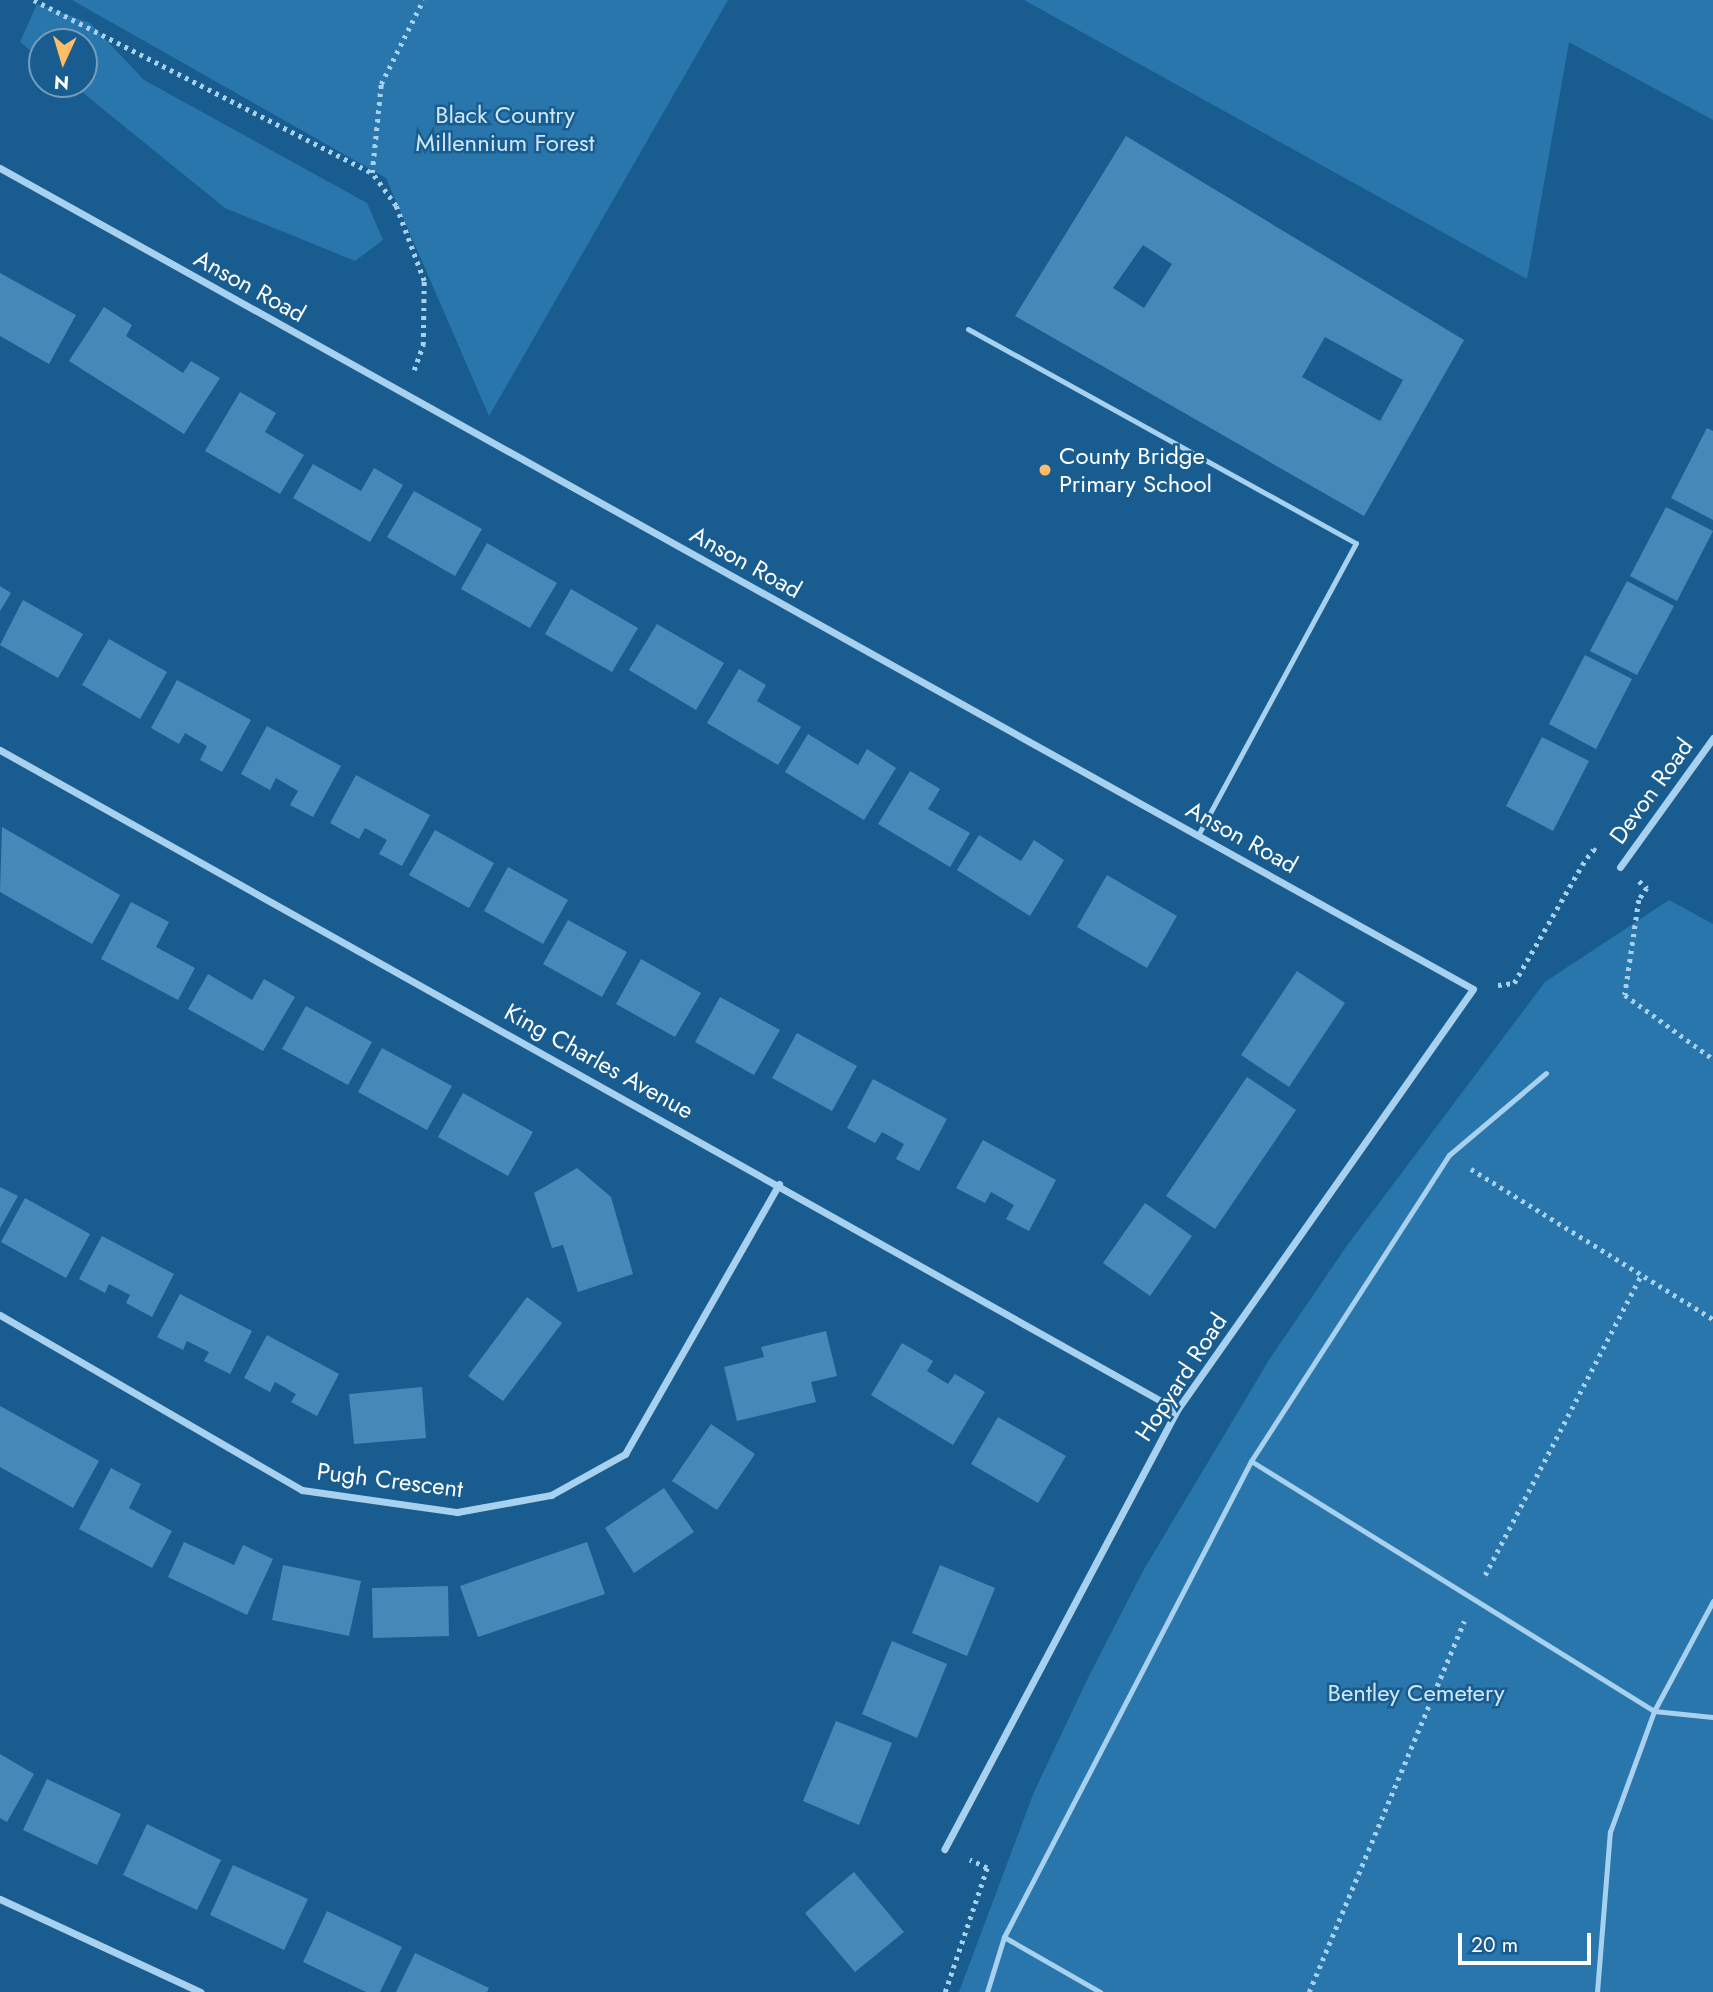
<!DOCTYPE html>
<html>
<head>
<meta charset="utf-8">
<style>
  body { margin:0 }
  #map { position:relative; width:1713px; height:1992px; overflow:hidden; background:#195d90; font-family:Jost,sans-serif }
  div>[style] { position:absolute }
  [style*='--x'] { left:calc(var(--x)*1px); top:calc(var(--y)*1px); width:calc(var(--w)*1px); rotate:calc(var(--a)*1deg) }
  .green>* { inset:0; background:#2976ac }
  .building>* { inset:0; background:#4689b9 }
  .path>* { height:4.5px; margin-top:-2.25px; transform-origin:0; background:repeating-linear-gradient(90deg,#a7d1ef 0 3.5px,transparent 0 8.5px) }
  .lane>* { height:5px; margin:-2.5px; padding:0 2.5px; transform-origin:2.5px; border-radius:2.5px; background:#a7d1ef }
  .street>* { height:7px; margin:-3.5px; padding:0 3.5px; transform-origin:3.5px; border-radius:3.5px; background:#a7d1ef }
  .dots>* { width:19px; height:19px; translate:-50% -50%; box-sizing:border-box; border:4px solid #195d90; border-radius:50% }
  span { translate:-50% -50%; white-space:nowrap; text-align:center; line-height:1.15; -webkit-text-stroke:5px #195d90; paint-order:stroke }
  .park-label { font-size:24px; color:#cee8fa }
  .street-label { font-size:24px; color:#fff }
  .poi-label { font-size:24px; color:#fff }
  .left { translate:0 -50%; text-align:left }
  .north { position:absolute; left:28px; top:28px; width:70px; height:70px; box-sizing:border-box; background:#195d90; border:2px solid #759ebc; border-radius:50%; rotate:184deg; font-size:19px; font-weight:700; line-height:28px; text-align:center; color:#fff }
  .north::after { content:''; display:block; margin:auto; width:24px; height:32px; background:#ffbd65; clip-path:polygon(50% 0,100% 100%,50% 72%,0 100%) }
  .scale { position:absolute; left:1458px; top:1933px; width:133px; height:32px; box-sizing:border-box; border:4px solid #fff; border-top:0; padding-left:9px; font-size:21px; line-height:24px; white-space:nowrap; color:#fff; -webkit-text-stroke:5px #195d90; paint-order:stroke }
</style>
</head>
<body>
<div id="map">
  <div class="green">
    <i style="clip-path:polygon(72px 0,728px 0,489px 416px,386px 178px)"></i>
    <i style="clip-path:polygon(1024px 0,1713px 0,1713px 120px,1569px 42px,1527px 279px)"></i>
    <i style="clip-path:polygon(37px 4px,90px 23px,144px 80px,367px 203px,383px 240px,355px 261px,225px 208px,72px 84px,84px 84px,84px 42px,42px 42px,42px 60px,20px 42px)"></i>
    <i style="clip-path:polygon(1669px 900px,1713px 924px,1713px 1992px,959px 1992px,1034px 1792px,1087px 1680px,1143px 1571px,1269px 1360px,1346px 1247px,1545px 982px)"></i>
  </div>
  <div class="building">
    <i style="clip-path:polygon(evenodd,1126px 136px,1464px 340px,1364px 516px,1015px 316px,1126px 136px,1143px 245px,1172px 264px,1144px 308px,1113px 288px,1143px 245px,1126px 136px,1325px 337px,1403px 380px,1380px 421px,1302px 377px,1325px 337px)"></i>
    <i style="clip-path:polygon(0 273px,76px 315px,49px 364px,0 336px)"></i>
    <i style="clip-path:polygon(104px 307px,132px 325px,126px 336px,183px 373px,191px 361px,220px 378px,184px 434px,69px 361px)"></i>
    <i style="clip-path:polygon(240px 392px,276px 413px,265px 432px,304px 455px,280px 494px,205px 451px)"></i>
    <i style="clip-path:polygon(1707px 428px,1713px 431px,1713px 520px,1671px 498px)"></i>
    <i style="clip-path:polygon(313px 464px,361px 491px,374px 468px,403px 485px,370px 542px,293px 498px)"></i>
    <i style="clip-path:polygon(414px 491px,482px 529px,455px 576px,387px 537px)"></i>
    <i style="clip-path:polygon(1666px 507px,1713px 531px,1677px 601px,1630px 576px)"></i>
    <i style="clip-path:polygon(487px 543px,557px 583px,530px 628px,461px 589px)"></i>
    <i style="clip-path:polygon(1627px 581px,1674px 606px,1637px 675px,1590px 651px)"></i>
    <i style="clip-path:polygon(0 586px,11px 593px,0 611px)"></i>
    <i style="clip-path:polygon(571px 589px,638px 628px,612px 672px,545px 634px)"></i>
    <i style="clip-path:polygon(23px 600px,83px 634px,58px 678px,0 645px)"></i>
    <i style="clip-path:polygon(657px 624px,724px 663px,696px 710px,629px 670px)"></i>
    <i style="clip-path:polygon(109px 639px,167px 672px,140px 719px,82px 685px)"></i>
    <i style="clip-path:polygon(1585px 655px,1632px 679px,1596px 749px,1549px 724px)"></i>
    <i style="clip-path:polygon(739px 669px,766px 685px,757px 701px,801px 727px,778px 765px,707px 723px)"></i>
    <i style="clip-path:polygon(177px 680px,251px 720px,222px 772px,200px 760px,207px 746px,185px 733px,179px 744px,151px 728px)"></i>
    <i style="clip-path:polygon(267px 726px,341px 766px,313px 817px,290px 805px,298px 791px,276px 778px,270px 790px,241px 774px)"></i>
    <i style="clip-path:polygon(808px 734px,858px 765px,867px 749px,896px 768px,864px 820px,785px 772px)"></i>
    <i style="clip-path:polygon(1542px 737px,1589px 761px,1553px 831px,1506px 806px)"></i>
    <i style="clip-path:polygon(910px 771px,940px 789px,928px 809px,970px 833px,950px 867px,878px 824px)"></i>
    <i style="clip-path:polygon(356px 775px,430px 815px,402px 866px,379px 854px,387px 840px,365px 828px,359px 839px,330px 823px)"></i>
    <i style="clip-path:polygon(2px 827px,120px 895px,92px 944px,0 892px)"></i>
    <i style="clip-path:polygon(435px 830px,494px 863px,469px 908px,409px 875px)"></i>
    <i style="clip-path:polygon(979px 835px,1021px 861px,1034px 840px,1064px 860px,1030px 916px,957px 870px)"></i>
    <i style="clip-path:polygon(508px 867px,568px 900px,543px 944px,484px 911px)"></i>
    <i style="clip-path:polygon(1107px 875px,1177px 916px,1147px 968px,1077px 927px)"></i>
    <i style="clip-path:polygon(131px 902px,169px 922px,156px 947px,195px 968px,178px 1000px,101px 959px)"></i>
    <i style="clip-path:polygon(568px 920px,627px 952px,602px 997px,543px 964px)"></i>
    <i style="clip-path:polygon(641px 959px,701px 993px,675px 1037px,616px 1004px)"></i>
    <i style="clip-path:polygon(1297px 971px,1345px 1003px,1289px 1087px,1241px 1055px)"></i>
    <i style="clip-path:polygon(208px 974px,252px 1000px,264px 979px,295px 997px,263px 1051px,188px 1009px)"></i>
    <i style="clip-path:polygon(720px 997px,780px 1030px,754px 1075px,695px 1042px)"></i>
    <i style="clip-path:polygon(306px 1006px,372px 1042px,348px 1085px,282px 1049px)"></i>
    <i style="clip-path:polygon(797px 1033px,857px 1066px,832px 1111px,772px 1078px)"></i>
    <i style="clip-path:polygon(382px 1048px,452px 1086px,427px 1130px,358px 1092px)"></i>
    <i style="clip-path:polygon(1247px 1077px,1296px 1110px,1215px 1229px,1166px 1196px)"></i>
    <i style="clip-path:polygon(873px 1079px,947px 1119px,919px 1171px,896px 1159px,904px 1144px,882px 1132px,875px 1143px,847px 1128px)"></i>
    <i style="clip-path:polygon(463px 1093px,533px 1132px,508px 1176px,438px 1137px)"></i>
    <i style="clip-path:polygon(983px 1140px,1056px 1180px,1029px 1231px,1006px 1219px,1014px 1205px,991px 1192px,985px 1203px,956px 1188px)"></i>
    <i style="clip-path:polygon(577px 1168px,611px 1197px,633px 1274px,578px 1292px,563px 1245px,552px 1248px,534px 1193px)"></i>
    <i style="clip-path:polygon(0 1187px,18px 1196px,0 1228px)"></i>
    <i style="clip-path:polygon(25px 1198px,90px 1234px,66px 1278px,1px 1242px)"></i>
    <i style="clip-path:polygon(1145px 1203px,1192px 1236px,1150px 1296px,1103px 1263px)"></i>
    <i style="clip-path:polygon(102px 1236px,174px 1274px,152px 1317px,126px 1303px,130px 1295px,109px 1284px,105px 1293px,79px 1279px)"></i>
    <i style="clip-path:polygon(180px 1294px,252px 1331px,230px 1374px,204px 1361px,209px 1352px,187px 1341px,183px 1350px,157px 1337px)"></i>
    <i style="clip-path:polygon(527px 1297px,562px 1323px,503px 1401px,468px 1376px)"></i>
    <i style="clip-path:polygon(826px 1331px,837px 1376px,811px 1382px,816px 1402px,737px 1421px,724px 1367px,764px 1357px,761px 1347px)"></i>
    <i style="clip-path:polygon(267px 1335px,339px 1374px,317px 1416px,291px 1402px,296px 1394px,275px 1382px,270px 1392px,244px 1378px)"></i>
    <i style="clip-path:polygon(902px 1343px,933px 1361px,927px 1371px,948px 1384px,955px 1374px,985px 1392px,953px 1445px,871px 1395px)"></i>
    <i style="clip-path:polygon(422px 1387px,426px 1438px,354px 1444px,349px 1394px)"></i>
    <i style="clip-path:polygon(0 1406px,99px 1461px,73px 1508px,0 1467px)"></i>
    <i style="clip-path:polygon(998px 1417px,1066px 1456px,1038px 1503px,971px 1464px)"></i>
    <i style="clip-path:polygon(711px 1424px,755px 1454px,717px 1510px,672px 1481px)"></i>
    <i style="clip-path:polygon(111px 1468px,141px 1484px,129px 1508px,172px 1531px,152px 1568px,79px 1529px)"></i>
    <i style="clip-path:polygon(664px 1488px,694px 1532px,634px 1573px,605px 1528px)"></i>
    <i style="clip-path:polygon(184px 1542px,234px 1565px,243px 1545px,273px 1559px,247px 1615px,168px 1577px)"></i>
    <i style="clip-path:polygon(587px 1542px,605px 1594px,478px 1637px,460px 1586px)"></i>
    <i style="clip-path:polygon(283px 1565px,361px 1581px,349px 1636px,272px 1620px)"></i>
    <i style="clip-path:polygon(940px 1565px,995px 1588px,967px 1656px,912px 1633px)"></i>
    <i style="clip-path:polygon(448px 1586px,449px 1636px,373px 1638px,372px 1588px)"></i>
    <i style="clip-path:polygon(892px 1641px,947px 1664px,917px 1738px,862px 1714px)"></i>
    <i style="clip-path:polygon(836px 1721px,892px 1743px,859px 1825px,803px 1801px)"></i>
    <i style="clip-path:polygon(0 1754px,34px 1774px,7px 1822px,0 1818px)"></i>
    <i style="clip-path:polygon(47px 1779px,121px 1814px,97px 1865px,23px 1830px)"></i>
    <i style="clip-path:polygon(147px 1824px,221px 1860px,197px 1910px,123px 1875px)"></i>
    <i style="clip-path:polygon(233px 1865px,308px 1899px,284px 1950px,210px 1915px)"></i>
    <i style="clip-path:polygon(854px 1872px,904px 1932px,855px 1972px,805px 1913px)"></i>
    <i style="clip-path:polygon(327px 1911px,402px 1947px,380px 1992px,366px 1992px,303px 1962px)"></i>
    <i style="clip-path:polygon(415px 1953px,489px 1988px,487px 1992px,396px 1992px)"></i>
  </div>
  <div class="path">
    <i style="--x:34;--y:0;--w:380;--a:27.1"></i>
    <i style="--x:414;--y:370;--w:27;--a:-70"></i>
    <i style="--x:423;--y:345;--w:64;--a:-89.1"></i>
    <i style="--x:424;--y:281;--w:80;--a:-110.5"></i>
    <i style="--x:396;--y:206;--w:41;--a:-126"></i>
    <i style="--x:372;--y:173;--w:89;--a:-84.2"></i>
    <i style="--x:381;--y:84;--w:94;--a:-63.4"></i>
    <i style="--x:1639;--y:881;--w:11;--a:41"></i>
    <i style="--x:1647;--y:888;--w:14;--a:124"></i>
    <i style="--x:1639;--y:900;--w:96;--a:98.4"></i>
    <i style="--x:1625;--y:995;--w:109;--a:36"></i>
    <i style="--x:1498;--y:985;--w:16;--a:-7"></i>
    <i style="--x:1514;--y:983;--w:136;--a:-60"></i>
    <i style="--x:1582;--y:865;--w:19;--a:-55"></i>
    <i style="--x:1593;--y:849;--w:6;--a:31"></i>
    <i style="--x:1471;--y:1169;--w:285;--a:31.8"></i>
    <i style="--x:1485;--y:1575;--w:338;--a:-62.5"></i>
    <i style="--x:945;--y:1992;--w:131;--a:-71.3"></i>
    <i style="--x:987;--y:1868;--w:19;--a:-155"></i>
    <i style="--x:1309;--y:1992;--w:402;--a:-67.3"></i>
  </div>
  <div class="lane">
    <i style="--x:968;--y:329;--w:443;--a:28.9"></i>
    <i style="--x:1356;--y:543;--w:332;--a:118.4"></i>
    <i style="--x:1251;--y:1461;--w:474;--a:31.8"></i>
    <i style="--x:1654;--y:1711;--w:59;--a:5.8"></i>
    <i style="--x:1004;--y:1937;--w:111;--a:29.8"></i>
    <i style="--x:987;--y:1992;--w:58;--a:-72.8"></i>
    <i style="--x:1004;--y:1937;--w:536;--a:-62.57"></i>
    <i style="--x:1251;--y:1461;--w:364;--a:-57.1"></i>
    <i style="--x:1449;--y:1155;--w:127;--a:-40.2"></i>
    <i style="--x:1597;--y:1992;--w:161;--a:-85.4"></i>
    <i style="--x:1610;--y:1832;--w:129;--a:-70"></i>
    <i style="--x:1654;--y:1711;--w:125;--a:-61.8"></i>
  </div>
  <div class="street">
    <i style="--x:0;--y:168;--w:1686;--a:29.13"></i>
    <i style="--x:1473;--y:989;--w:515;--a:125.11"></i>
    <i style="--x:1177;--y:1410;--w:497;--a:117.9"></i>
    <i style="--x:0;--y:750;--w:1349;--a:29.28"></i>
    <i style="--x:1620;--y:867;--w:159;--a:-54.2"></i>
    <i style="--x:0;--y:1315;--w:349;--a:30.1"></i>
    <i style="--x:302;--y:1490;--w:157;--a:8.1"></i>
    <i style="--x:457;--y:1512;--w:96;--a:-10.3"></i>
    <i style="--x:551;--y:1495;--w:85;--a:-29"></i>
    <i style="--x:625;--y:1454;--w:311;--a:-60.3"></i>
    <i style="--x:0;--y:1899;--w:221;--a:24.9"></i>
  </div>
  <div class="dots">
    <i style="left:1045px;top:470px;background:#ffbd65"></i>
  </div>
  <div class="park-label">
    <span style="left:505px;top:129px">Black Country<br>Millennium Forest</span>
    <span style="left:1416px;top:1693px">Bentley Cemetery</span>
  </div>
  <div class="street-label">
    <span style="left:250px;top:286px;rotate:29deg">Anson Road</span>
    <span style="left:746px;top:562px;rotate:29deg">Anson Road</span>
    <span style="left:1651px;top:791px;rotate:-54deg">Devon Road</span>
    <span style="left:1242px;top:837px;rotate:29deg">Anson Road</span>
    <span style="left:599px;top:1061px;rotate:29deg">King Charles Avenue</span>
    <span style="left:1181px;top:1377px;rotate:-57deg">Hopyard Road</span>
    <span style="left:390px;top:1480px;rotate:7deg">Pugh Crescent</span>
  </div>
  <div class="poi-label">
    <span class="left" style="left:1059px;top:470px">County Bridge<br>Primary School</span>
  </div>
  <div class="north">N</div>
  <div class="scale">20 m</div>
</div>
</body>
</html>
